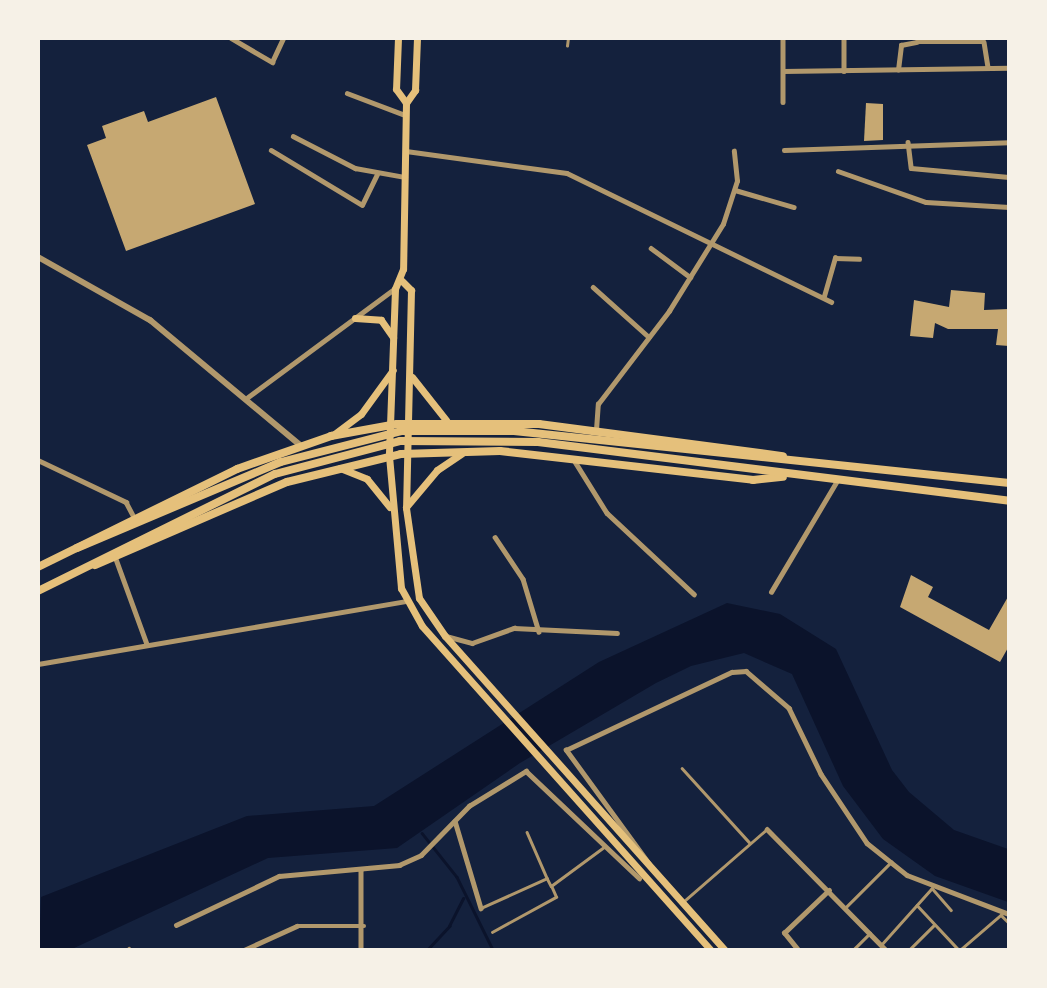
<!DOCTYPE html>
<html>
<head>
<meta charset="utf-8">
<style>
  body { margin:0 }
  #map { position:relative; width:1047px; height:988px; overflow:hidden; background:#14213d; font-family:Overpass,sans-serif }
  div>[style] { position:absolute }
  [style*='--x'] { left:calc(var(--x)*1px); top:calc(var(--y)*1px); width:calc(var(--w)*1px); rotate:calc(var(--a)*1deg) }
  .water>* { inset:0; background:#0b132b }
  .stream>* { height:2.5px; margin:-1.25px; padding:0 1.25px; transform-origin:1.25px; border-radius:1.25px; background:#0b132b }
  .building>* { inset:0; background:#c6a872 }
  .service>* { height:2.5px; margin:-1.25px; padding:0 1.25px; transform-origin:1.25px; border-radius:1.25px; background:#b1986c }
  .minor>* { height:4.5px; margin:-2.25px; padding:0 2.25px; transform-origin:2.25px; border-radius:2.25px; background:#b1986c }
  .tertiary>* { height:6px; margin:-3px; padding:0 3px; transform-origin:3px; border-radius:3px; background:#b1986c }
  .secondary>* { height:7px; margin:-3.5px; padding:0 3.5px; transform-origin:3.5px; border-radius:3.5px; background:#e5c07b }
  .trunk>* { height:8px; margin:-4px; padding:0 4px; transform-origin:4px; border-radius:4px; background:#e5c07b }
  span { translate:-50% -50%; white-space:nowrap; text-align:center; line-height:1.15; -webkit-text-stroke:7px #f6f1e7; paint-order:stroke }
  .frame { position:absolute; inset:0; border:40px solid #f6f1e7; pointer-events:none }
</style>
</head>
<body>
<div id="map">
  <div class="water">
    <i style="clip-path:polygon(727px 603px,780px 614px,836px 649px,892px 770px,909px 792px,954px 830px,1008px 849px,1008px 902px,935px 876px,883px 839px,843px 786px,792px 674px,744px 653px,691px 666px,656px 683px,520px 763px,397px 848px,268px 858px,72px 949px,39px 949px,41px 897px,247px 816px,374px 806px,599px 662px)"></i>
  </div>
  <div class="stream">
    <i style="--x:422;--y:833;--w:56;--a:51.5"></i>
    <i style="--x:457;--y:877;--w:81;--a:63.7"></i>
    <i style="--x:427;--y:950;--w:33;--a:-47"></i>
    <i style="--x:449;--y:926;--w:31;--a:-63"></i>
  </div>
  <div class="building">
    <i style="clip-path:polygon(216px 97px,255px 204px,126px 251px,87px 145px,106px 138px,102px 126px,144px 111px,148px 122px)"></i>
    <i style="clip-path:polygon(866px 103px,883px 104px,883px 140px,864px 141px)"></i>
    <i style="clip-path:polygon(951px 290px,985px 293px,984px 310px,1009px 309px,1009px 346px,996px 345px,998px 329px,948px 329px,935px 323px,933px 338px,910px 336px,914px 300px,949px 307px)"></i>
    <i style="clip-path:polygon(911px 575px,933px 587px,928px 597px,989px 630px,1009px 595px,1009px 646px,1000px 662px,900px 607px)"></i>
  </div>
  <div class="service">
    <i style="--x:567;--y:46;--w:8;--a:-83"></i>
    <i style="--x:682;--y:768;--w:100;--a:47.8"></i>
    <i style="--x:527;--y:832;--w:50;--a:66.5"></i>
    <i style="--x:683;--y:902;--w:111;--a:-41"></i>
    <i style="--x:917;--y:905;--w:62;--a:47"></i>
    <i style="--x:846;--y:907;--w:64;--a:-45"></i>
    <i style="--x:481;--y:908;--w:72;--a:-24.4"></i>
    <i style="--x:547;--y:878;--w:9;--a:63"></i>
    <i style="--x:1001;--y:915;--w:11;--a:45"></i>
    <i style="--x:492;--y:932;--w:73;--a:-28.7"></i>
    <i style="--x:556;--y:897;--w:12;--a:-114"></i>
    <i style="--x:551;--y:886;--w:66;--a:-36.3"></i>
    <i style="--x:881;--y:945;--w:76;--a:-48.2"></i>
    <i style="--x:932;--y:888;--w:29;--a:49"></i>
    <i style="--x:853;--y:950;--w:24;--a:-45"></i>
    <i style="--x:909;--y:950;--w:35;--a:-45"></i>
    <i style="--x:960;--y:950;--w:57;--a:-40.7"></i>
  </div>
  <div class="minor">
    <i style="--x:231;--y:38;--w:48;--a:30.3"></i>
    <i style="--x:272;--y:62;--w:26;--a:-65"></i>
    <i style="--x:783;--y:38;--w:64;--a:90"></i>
    <i style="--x:844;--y:38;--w:33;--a:90"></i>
    <i style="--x:898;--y:70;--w:25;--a:-83"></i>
    <i style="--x:901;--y:45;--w:16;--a:-11"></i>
    <i style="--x:917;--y:42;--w:67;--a:0"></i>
    <i style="--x:984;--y:42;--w:25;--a:81"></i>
    <i style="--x:783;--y:71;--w:226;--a:-0.8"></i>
    <i style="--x:347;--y:93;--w:62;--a:20.8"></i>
    <i style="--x:293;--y:136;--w:70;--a:27.3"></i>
    <i style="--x:355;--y:168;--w:51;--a:10.2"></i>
    <i style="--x:908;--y:142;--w:26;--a:83"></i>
    <i style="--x:911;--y:168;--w:98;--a:5.2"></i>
    <i style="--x:271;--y:150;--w:106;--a:31.1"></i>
    <i style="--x:362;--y:205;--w:34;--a:-64"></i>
    <i style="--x:784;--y:150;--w:225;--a:-2"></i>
    <i style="--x:406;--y:151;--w:162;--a:7.8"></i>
    <i style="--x:567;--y:173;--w:294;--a:26"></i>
    <i style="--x:838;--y:171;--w:93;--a:19.4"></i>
    <i style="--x:926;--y:202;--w:83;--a:3.4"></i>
    <i style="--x:735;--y:190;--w:61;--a:16.1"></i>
    <i style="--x:651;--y:248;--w:49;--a:36.6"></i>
    <i style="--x:593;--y:287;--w:75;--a:41.8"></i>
    <i style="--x:824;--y:296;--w:40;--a:-74"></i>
    <i style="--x:835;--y:258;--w:24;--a:2"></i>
    <i style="--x:248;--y:397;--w:182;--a:-36.5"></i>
    <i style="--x:596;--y:430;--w:26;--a:-86"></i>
    <i style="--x:598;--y:404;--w:117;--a:-52.6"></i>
    <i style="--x:669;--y:311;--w:102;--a:-58.2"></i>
    <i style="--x:723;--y:224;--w:45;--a:-72"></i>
    <i style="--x:737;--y:181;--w:30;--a:-96"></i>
    <i style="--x:38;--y:460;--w:98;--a:25.5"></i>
    <i style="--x:126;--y:502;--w:15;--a:62"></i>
    <i style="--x:574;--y:460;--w:62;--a:58.1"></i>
    <i style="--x:607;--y:513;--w:119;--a:43"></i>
    <i style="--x:495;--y:537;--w:50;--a:56.3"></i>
    <i style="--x:523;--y:579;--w:55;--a:73.2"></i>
    <i style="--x:116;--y:559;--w:90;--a:70"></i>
    <i style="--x:771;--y:592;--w:129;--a:-59.3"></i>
    <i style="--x:446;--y:636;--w:27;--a:15"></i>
    <i style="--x:472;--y:643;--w:45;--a:-19.7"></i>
    <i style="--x:514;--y:628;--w:103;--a:2.8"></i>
    <i style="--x:38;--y:664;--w:374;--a:-9.7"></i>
    <i style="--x:455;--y:821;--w:91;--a:73.4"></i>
    <i style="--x:767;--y:829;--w:170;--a:45.5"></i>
    <i style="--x:649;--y:864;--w:141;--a:-126.1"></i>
    <i style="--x:566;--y:750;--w:183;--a:-25.2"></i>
    <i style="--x:732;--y:672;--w:14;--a:-4"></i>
    <i style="--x:746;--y:671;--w:57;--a:40.7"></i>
    <i style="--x:789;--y:708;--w:73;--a:64.1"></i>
    <i style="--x:821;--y:774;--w:83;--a:56.3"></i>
    <i style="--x:867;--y:843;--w:51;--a:38.7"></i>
    <i style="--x:907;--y:875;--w:109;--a:20.9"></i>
    <i style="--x:361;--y:871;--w:79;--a:90"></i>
    <i style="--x:176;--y:925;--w:114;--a:-25.4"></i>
    <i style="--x:279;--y:876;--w:121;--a:-5.2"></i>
    <i style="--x:399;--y:865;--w:24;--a:-24"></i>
    <i style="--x:421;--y:855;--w:69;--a:-45.6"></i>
    <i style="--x:469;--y:806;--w:67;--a:-31.6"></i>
    <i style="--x:526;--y:771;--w:156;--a:43.4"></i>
    <i style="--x:129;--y:949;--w:1;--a:45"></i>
    <i style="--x:244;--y:950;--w:58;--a:-24.4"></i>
    <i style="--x:297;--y:926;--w:67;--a:0"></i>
    <i style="--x:798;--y:950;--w:22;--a:-129"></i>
    <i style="--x:784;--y:933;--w:62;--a:-43.7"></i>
  </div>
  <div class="tertiary">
    <i style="--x:38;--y:257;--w:129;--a:29.4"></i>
    <i style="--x:150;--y:320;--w:195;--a:39.8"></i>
  </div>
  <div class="secondary">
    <i style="--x:398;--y:38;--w:51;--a:92.2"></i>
    <i style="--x:396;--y:89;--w:17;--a:54"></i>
    <i style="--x:406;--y:103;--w:166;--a:91"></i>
    <i style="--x:403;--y:269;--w:22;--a:112"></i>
    <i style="--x:395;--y:289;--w:167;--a:92.1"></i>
    <i style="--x:389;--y:456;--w:133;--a:84.8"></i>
    <i style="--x:401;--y:588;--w:43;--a:61.1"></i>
    <i style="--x:422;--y:626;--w:434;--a:48.3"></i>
    <i style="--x:406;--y:103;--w:16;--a:-55"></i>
    <i style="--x:415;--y:90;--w:52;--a:-87.8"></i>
    <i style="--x:402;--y:281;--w:13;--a:45"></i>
    <i style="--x:411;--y:290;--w:218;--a:91.3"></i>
    <i style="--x:406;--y:508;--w:91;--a:81.8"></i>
    <i style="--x:419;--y:598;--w:46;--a:55.6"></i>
    <i style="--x:445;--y:636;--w:421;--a:48.3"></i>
    <i style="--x:355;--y:318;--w:26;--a:4"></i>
    <i style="--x:381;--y:320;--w:21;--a:55"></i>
    <i style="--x:412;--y:377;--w:55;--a:51.7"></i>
    <i style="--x:333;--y:435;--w:35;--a:-37"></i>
    <i style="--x:361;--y:414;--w:54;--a:-54"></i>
    <i style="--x:340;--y:468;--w:29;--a:22"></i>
    <i style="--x:367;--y:479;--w:36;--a:51"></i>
    <i style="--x:406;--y:507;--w:48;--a:-50"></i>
    <i style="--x:437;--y:470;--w:30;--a:-34"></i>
  </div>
  <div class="trunk">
    <i style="--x:77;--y:548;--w:221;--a:-22.9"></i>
    <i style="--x:281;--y:462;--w:125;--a:-14.4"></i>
    <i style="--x:402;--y:431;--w:112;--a:0"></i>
    <i style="--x:514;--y:431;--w:498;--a:6"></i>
    <i style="--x:95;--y:565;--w:209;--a:-23.4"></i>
    <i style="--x:287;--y:482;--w:117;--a:-13.8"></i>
    <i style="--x:401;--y:454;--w:99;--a:-1.7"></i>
    <i style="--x:500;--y:451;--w:255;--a:6.5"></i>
    <i style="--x:753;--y:480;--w:30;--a:-6"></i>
    <i style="--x:38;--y:567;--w:222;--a:-26.2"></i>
    <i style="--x:237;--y:469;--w:100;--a:-19.3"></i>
    <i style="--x:331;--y:436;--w:67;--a:-10.3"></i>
    <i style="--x:397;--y:424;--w:142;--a:0"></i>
    <i style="--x:539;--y:424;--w:246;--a:7.5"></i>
    <i style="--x:38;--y:591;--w:264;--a:-26.3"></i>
    <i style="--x:275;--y:474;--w:129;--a:-14.8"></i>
    <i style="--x:400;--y:441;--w:138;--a:0.4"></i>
    <i style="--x:538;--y:442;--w:475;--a:7.1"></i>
  </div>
  <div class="frame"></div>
</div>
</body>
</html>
